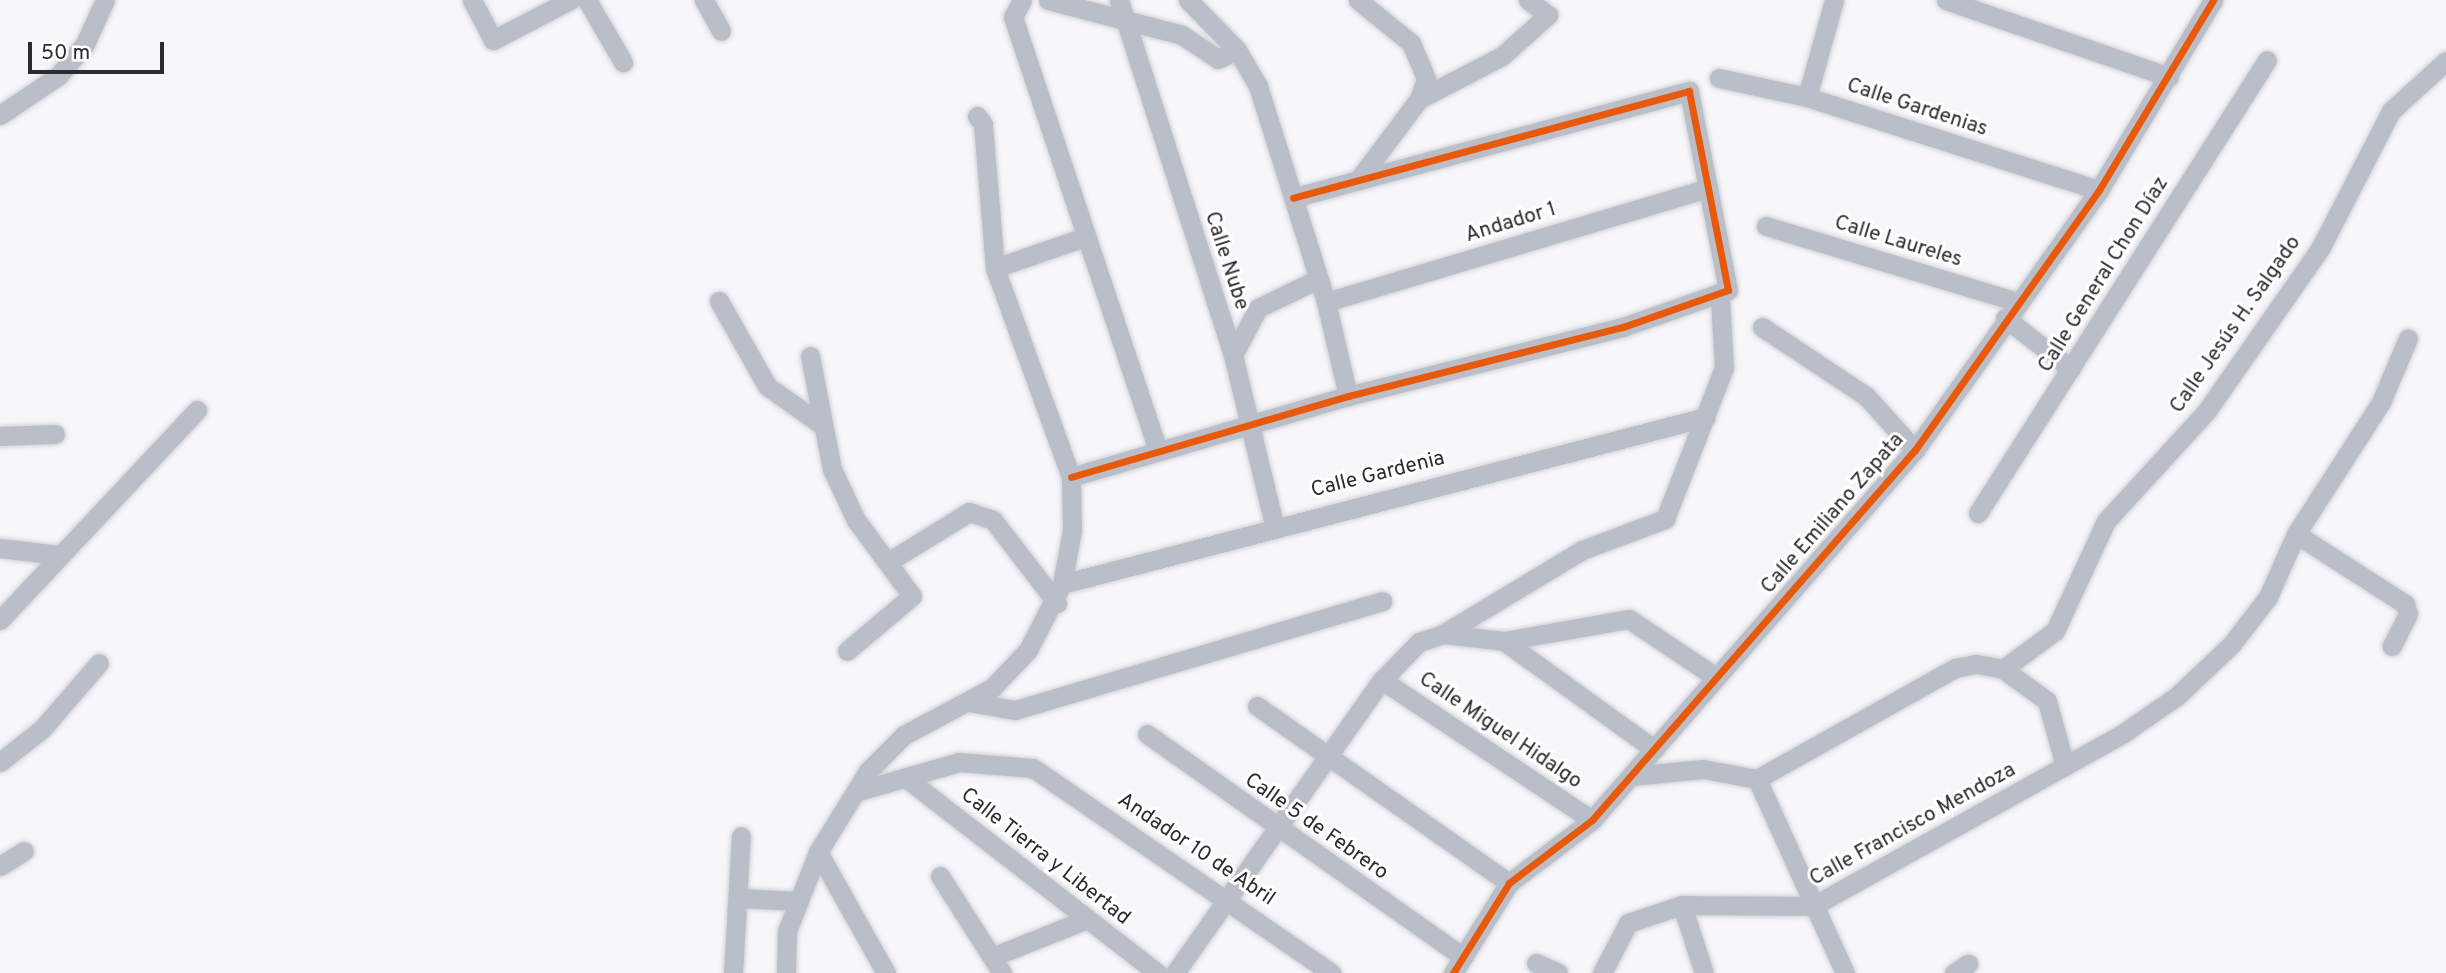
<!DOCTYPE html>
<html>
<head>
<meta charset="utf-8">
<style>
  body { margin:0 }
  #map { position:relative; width:2446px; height:973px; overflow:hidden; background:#f6f6fb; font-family:Overpass,sans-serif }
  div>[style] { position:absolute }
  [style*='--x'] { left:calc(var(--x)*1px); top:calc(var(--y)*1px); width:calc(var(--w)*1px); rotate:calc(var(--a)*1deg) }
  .roads { filter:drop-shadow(0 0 2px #d2d2d5) drop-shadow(0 0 2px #d2d2d5) }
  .minor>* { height:19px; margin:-9.5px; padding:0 9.5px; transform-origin:9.5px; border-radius:9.5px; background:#b9bec8 }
  .cycleway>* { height:7px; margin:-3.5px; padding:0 3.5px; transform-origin:3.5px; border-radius:3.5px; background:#e8590c }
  span { translate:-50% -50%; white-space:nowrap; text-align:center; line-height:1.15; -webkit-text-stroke:6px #fff; paint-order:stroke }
  .street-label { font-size:21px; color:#2c2c2f }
  .scale { position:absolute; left:28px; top:42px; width:136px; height:32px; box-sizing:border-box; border:4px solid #2c2c2f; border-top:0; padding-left:9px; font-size:21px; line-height:24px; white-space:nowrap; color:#2c2c2f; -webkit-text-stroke:5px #fff; paint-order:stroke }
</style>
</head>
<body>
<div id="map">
  <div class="roads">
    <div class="minor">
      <i style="--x:472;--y:0;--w:45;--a:62.3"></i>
      <i style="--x:493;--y:40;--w:87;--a:-27.5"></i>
      <i style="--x:587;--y:0;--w:72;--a:59.9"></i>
      <i style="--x:704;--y:0;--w:35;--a:61"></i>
      <i style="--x:1022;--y:0;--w:19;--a:118"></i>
      <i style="--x:1013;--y:17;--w:454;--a:71.5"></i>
      <i style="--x:1048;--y:0;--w:138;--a:14.6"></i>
      <i style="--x:1182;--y:35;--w:43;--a:33.7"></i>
      <i style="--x:1218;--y:59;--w:21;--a:-25"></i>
      <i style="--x:1119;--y:0;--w:373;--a:72.2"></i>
      <i style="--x:1233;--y:355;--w:175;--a:76.4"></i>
      <i style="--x:1188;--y:0;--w:70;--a:45.6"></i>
      <i style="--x:1237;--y:50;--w:42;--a:59.7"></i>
      <i style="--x:1258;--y:86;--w:226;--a:72.5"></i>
      <i style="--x:1326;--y:302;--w:97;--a:76.8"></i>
      <i style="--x:1358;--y:0;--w:68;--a:39.1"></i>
      <i style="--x:1411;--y:43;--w:39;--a:67"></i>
      <i style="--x:1426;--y:79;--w:21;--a:109"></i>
      <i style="--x:1946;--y:0;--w:236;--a:19"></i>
      <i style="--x:1719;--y:78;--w:90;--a:12.2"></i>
      <i style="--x:1807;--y:97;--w:306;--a:17.7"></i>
      <i style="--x:1807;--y:97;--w:101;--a:-74.4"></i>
      <i style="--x:0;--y:115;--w:70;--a:-33.9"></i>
      <i style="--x:58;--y:76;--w:42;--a:-49.8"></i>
      <i style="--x:85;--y:44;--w:48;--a:-65.6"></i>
      <i style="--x:1359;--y:179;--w:100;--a:-53.1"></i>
      <i style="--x:1419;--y:99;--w:93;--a:-27.4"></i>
      <i style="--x:1502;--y:56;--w:62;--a:-41.7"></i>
      <i style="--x:1548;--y:15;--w:25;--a:-143"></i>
      <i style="--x:1766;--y:226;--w:262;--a:16.8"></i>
      <i style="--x:995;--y:268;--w:95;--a:-19"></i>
      <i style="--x:719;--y:301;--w:98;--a:60.5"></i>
      <i style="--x:767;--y:386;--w:64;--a:35.4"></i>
      <i style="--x:1326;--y:302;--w:399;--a:-16.6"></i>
      <i style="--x:2005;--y:318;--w:83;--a:37.7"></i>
      <i style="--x:1762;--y:327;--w:125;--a:33.6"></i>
      <i style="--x:1866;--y:396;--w:73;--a:47.8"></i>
      <i style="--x:1233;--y:355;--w:53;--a:-62"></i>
      <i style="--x:1258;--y:308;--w:67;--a:-25.8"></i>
      <i style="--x:810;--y:356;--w:115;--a:79"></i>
      <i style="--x:832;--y:469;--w:56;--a:64.8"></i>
      <i style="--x:856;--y:520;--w:94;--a:53.6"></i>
      <i style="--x:912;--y:596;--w:85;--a:139.8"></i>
      <i style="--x:0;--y:436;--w:55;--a:-2.1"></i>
      <i style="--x:1071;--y:477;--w:289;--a:-16.3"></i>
      <i style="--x:1348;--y:396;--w:284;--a:-14.1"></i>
      <i style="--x:1623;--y:327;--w:111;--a:-19.4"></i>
      <i style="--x:1728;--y:290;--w:203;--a:-101.1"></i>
      <i style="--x:1689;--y:91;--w:410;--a:164.9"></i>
      <i style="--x:1978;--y:513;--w:537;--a:-57.46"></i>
      <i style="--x:2296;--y:534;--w:130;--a:32.7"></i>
      <i style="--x:2405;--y:604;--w:10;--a:73"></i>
      <i style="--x:2408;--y:614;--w:36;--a:117"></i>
      <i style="--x:0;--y:548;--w:59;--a:6.8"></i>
      <i style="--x:888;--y:562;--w:95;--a:-31.7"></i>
      <i style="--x:969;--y:512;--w:25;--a:18"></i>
      <i style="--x:993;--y:520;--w:105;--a:52.4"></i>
      <i style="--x:1062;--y:584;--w:665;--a:-14.54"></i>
      <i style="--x:0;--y:620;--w:288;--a:-46.8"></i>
      <i style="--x:1443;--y:634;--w:162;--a:-31.1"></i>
      <i style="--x:1582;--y:550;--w:89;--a:-20.5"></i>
      <i style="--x:1665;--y:519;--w:162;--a:-68.7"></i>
      <i style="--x:1724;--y:368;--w:70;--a:-93.3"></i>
      <i style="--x:1504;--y:641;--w:185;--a:35.8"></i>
      <i style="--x:2003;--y:669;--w:64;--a:-36.2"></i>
      <i style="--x:2055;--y:631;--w:121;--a:-65.1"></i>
      <i style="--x:2106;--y:521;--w:148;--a:-47.5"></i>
      <i style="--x:2206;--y:412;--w:201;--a:-55.1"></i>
      <i style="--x:2321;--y:247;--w:153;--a:-62.8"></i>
      <i style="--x:2391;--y:111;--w:74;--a:-42.3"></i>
      <i style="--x:1382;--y:680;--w:252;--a:33.7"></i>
      <i style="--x:969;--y:702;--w:47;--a:9.9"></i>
      <i style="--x:1015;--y:710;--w:383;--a:-16.5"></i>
      <i style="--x:1257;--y:706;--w:308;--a:35.1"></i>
      <i style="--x:1147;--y:734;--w:383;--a:35.2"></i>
      <i style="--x:0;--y:762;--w:53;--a:-38.2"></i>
      <i style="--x:42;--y:729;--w:87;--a:-49.2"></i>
      <i style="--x:1631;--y:776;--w:72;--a:-5.6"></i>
      <i style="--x:1703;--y:769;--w:55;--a:10.5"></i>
      <i style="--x:1757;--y:779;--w:227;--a:-29.3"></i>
      <i style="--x:1955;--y:668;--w:21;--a:-11"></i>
      <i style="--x:1976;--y:664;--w:27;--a:10"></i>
      <i style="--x:2003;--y:669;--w:54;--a:36"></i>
      <i style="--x:2047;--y:701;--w:67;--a:74.5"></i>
      <i style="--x:906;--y:778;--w:318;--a:37.8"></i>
      <i style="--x:1757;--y:779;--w:213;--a:65.6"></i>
      <i style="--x:858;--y:791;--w:105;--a:-16"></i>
      <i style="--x:959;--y:762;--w:74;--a:4.6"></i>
      <i style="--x:1033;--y:768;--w:362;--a:34.5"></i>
      <i style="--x:818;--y:852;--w:139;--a:60.7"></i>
      <i style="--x:0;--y:866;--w:28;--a:-32"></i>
      <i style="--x:940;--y:876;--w:115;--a:57.4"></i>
      <i style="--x:738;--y:898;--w:61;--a:2.8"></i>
      <i style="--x:1682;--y:905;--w:71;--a:72.1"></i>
      <i style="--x:992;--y:957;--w:102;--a:-21.8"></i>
      <i style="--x:1536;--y:963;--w:24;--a:24"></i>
      <i style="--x:733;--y:973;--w:137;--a:-86.7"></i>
      <i style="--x:786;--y:973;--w:42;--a:-88.6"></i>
      <i style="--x:787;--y:931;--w:85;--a:-68.6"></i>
      <i style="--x:818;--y:852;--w:95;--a:-58.3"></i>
      <i style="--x:868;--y:771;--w:51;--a:-45"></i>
      <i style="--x:904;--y:735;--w:100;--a:-28.1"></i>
      <i style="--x:992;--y:688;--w:52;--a:-46.5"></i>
      <i style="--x:1028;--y:650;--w:74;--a:-62.7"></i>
      <i style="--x:1062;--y:584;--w:55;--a:-79.5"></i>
      <i style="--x:1072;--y:530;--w:53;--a:-91.1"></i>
      <i style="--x:1071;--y:477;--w:222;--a:-110"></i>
      <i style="--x:995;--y:268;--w:144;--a:-94.8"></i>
      <i style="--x:983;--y:124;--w:10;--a:-127"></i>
      <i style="--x:1175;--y:973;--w:359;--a:-54.8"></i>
      <i style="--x:1382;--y:680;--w:53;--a:-45.8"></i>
      <i style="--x:1419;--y:642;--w:25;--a:-18"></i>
      <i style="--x:1443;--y:634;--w:61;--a:6.5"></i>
      <i style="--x:1504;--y:641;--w:127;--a:-10"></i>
      <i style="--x:1629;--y:619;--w:102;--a:33.8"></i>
      <i style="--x:1453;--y:973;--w:106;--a:-58.1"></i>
      <i style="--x:1509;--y:883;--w:104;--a:-37.2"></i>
      <i style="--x:1592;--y:820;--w:491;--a:-48.9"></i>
      <i style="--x:1915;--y:450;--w:319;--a:-54.7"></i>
      <i style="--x:2099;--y:190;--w:222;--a:-59"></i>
      <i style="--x:1602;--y:973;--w:56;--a:-62.5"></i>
      <i style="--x:1628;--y:923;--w:57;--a:-18.4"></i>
      <i style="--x:1682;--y:905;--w:131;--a:0.4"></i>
      <i style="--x:1813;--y:906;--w:354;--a:-29.1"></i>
      <i style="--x:2122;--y:734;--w:67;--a:-34.6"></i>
      <i style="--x:2177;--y:696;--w:74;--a:-43.4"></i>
      <i style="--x:2231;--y:645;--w:61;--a:-52.4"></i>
      <i style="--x:2268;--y:597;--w:69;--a:-66"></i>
      <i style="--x:2296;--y:534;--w:157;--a:-57.2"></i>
      <i style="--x:2381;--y:402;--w:69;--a:-67.1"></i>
      <i style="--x:1954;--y:973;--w:17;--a:-33"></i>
    </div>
  </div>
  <div class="cycleway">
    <i style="--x:1071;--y:477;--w:289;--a:-16.3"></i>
    <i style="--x:1348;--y:396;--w:284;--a:-14.1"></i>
    <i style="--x:1623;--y:327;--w:111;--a:-19.4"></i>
    <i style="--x:1728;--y:290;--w:203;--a:-101.1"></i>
    <i style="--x:1689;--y:91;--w:410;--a:164.9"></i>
    <i style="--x:1453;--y:973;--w:106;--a:-58.1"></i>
    <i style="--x:1509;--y:883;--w:104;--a:-37.2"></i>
    <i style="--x:1592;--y:820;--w:491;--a:-48.9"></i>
    <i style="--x:1915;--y:450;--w:319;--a:-54.7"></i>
    <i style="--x:2099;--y:190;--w:222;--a:-59"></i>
  </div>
  <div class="street-label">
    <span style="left:1917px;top:108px;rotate:18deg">Calle Gardenias</span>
    <span style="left:1511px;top:223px;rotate:-17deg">Andador 1</span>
    <span style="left:1898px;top:242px;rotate:17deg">Calle Laureles</span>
    <span style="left:1226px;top:261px;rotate:72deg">Calle Nube</span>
    <span style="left:2104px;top:275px;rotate:-58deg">Calle General Chon Díaz</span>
    <span style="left:2236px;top:325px;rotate:-55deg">Calle Jesús H. Salgado</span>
    <span style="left:1378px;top:475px;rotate:-14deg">Calle Gardenia</span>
    <span style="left:1833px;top:514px;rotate:-49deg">Calle Emiliano Zapata</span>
    <span style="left:1500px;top:731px;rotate:34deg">Calle Miguel Hidalgo</span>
    <span style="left:1913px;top:825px;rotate:-29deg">Calle Francisco Mendoza</span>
    <span style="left:1316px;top:827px;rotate:35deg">Calle 5 de Febrero</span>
    <span style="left:1196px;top:850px;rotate:34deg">Andador 10 de Abril</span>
    <span style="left:1045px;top:857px;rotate:38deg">Calle Tierra y Libertad</span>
  </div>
  <div class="scale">50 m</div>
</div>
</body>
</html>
